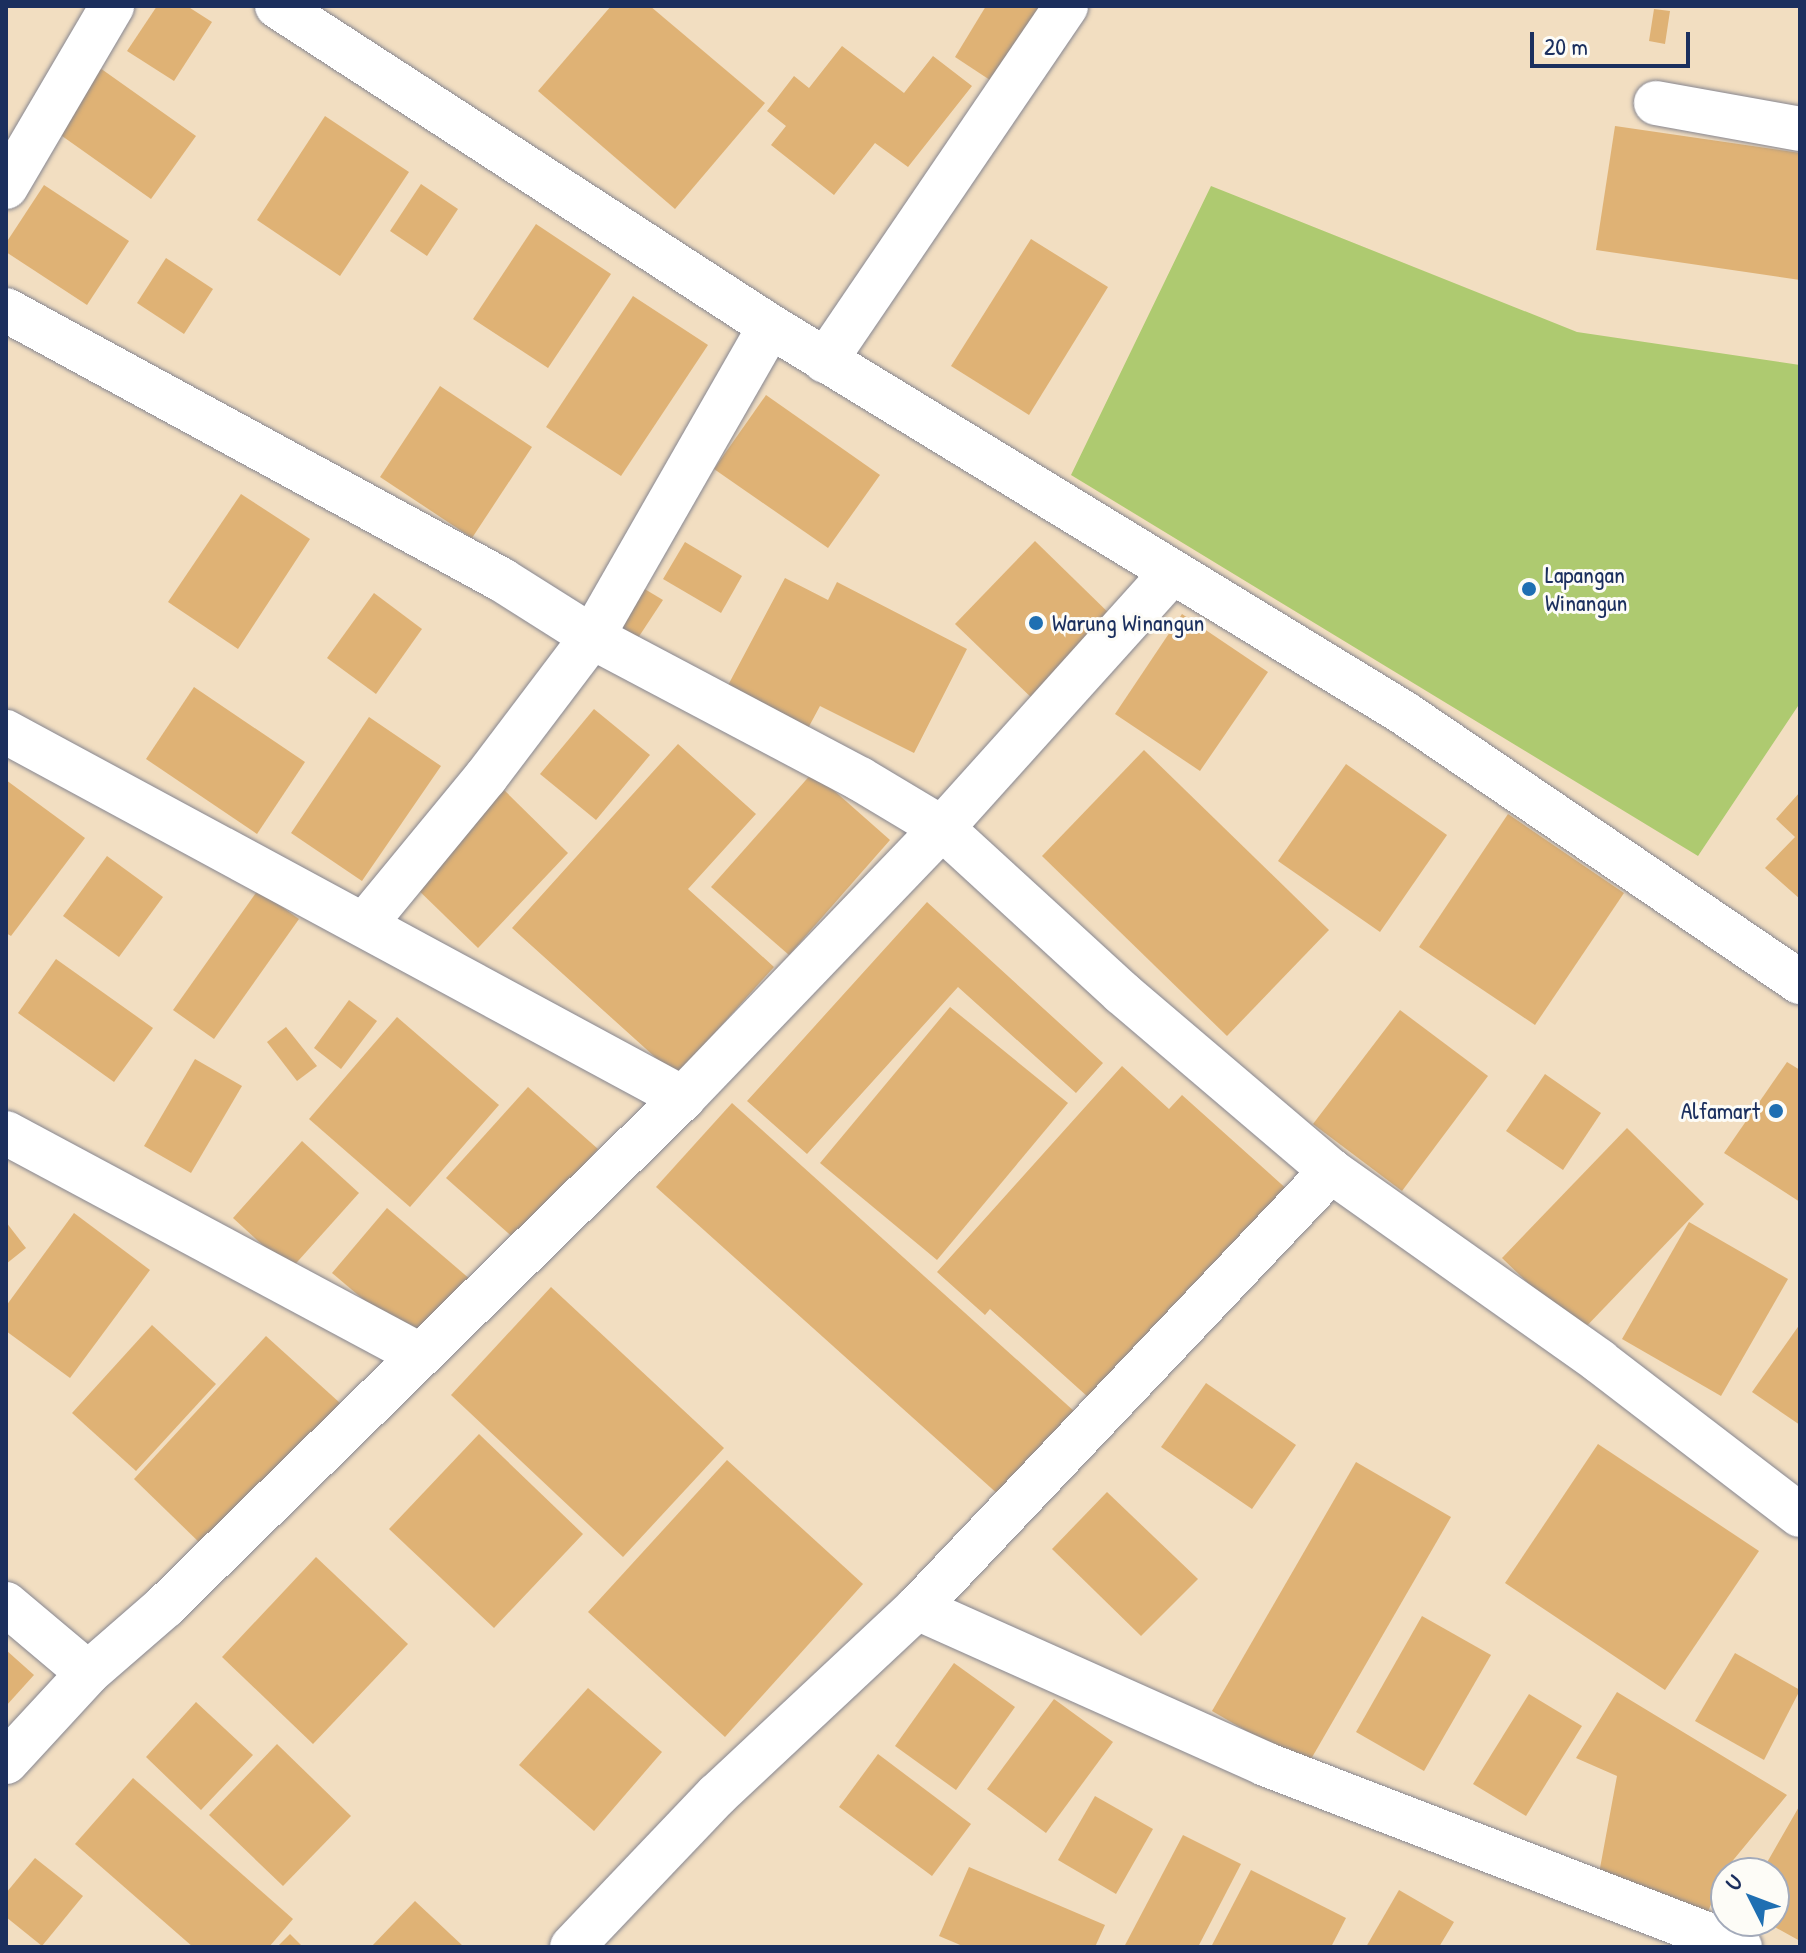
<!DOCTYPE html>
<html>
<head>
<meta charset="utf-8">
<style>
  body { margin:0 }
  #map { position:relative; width:1806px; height:1953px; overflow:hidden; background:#f2dec1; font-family:"Patrick Hand",sans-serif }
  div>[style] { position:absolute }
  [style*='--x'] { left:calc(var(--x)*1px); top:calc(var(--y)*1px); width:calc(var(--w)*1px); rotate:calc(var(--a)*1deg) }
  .green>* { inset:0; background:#aeca70 }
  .building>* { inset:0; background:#dfb275 }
  .roads { filter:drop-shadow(0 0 2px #868690) drop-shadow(0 0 2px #868690) }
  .minor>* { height:44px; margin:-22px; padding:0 22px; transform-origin:22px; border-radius:22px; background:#fff }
  .dots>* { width:22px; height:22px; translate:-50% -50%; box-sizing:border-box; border:4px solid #fdfcf7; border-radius:50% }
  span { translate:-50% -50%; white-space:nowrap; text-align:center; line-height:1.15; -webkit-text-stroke:6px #fdfcf7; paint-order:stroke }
  .poi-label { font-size:24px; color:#1b2f5e }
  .left { translate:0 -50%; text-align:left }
  .right { translate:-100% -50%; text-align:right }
  .frame { position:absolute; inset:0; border:8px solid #1b2f5e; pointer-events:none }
  .north { position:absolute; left:1710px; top:1857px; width:80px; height:80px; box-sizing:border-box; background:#fdfcf7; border:2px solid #a3aaba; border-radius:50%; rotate:312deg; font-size:22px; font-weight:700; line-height:32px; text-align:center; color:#1b2f5e }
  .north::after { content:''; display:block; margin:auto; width:28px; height:36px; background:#1f6fb2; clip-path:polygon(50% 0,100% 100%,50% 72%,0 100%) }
  .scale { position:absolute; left:1530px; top:32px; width:160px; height:36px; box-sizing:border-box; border:4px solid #1b2f5e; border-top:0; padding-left:10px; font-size:24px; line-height:28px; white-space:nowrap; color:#1b2f5e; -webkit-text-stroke:6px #fdfcf7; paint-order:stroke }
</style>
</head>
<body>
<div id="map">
  <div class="green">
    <i style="clip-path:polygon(1211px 186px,1577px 332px,1800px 365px,1800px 703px,1698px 856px,1071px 475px)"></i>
  </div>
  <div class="building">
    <i style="clip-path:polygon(157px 6px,187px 6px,212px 22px,174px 81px,127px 51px)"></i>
    <i style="clip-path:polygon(611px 6px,650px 6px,765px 103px,675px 209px,538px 91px)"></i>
    <i style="clip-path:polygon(986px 6px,1040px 6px,999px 86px,955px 57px)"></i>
    <i style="clip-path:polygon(1654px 9px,1670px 11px,1665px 44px,1649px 41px)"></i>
    <i style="clip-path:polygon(842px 46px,904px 93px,933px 56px,972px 86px,908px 167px,875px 143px,834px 195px,771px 145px,786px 126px,767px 111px,794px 76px,809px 88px)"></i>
    <i style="clip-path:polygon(100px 68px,196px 136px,151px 199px,55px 131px)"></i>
    <i style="clip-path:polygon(325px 116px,409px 172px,340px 276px,257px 220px)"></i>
    <i style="clip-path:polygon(1615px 126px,1800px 153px,1800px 280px,1596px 250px)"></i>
    <i style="clip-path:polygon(421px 184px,458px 209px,427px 256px,390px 231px)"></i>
    <i style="clip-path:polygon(44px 185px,129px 241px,87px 305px,6px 252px,6px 243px)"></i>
    <i style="clip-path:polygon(536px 224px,611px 274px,548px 368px,473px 319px)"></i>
    <i style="clip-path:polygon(1031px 239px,1108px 287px,1029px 415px,951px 366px)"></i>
    <i style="clip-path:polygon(166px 258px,213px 289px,184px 334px,137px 303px)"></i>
    <i style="clip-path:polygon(633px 296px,708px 345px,621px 476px,546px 427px)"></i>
    <i style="clip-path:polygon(440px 386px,532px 447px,472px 538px,380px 477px)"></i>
    <i style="clip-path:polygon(766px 395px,880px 475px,828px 548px,714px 469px)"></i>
    <i style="clip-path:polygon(241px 494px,310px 539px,238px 649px,168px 602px)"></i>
    <i style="clip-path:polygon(1035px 541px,1118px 622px,1038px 704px,955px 624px)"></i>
    <i style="clip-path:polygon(685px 542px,742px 576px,721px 613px,663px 579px)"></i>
    <i style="clip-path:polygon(785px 578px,828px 600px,837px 582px,967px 649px,914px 753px,820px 706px,806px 732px,726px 689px)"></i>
    <i style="clip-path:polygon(638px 585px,663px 600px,634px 644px,609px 630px)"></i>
    <i style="clip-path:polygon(374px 593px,422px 629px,376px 694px,327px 658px)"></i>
    <i style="clip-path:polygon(1182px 614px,1268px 672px,1200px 771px,1115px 714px)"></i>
    <i style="clip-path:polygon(194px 687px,305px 762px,257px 834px,146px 759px)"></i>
    <i style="clip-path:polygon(594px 709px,650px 755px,596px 820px,540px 774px)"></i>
    <i style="clip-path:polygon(369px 717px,441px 766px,362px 881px,291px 833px)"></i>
    <i style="clip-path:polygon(678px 744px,756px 814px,688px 889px,774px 967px,676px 1076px,512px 928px)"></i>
    <i style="clip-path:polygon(1144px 750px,1329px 930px,1227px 1036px,1042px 856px)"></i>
    <i style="clip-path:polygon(1346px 764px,1447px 835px,1380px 932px,1278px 861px)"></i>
    <i style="clip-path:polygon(813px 772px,890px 840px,789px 955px,711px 887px)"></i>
    <i style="clip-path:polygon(6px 780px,85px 838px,11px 936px,6px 933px)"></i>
    <i style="clip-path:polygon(501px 787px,568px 853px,478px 948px,410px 882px)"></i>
    <i style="clip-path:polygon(1800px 792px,1800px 899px,1765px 868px,1795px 837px,1776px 819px)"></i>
    <i style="clip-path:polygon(1508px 814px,1624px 893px,1535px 1025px,1419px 947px)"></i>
    <i style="clip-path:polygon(107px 856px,163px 897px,119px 957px,63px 916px)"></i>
    <i style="clip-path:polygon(258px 890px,299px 919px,214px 1039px,173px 1010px)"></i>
    <i style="clip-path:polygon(927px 902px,1103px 1063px,1076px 1093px,958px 987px,807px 1154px,747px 1101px)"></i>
    <i style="clip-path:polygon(56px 959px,153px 1028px,114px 1082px,18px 1013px)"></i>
    <i style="clip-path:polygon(349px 1000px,377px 1021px,341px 1069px,314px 1048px)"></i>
    <i style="clip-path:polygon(950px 1007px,1068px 1103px,937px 1260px,820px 1163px)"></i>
    <i style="clip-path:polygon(1400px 1010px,1488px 1076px,1402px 1191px,1313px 1124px)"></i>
    <i style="clip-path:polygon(397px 1017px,499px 1105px,410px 1207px,309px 1119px)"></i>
    <i style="clip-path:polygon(286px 1027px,317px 1066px,297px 1081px,267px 1042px)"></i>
    <i style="clip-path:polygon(195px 1059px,242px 1086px,191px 1173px,144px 1146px)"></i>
    <i style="clip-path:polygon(1787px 1062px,1800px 1070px,1800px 1202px,1724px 1153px)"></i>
    <i style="clip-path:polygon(1122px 1066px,1169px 1109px,1182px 1095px,1290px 1192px,1098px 1406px,990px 1309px,985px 1315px,937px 1272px)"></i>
    <i style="clip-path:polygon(1545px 1074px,1601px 1113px,1563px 1170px,1506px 1131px)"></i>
    <i style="clip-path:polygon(528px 1087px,598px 1149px,516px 1240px,446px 1178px)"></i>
    <i style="clip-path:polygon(732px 1103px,1085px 1421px,1010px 1505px,656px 1187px)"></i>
    <i style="clip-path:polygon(1627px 1128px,1704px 1204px,1580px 1333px,1502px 1258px)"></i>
    <i style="clip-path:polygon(302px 1141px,359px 1193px,290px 1270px,233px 1218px)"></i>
    <i style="clip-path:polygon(387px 1208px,471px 1280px,416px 1344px,332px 1273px)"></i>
    <i style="clip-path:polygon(74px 1213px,150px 1270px,70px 1378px,6px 1331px,6px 1306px)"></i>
    <i style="clip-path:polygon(6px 1222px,26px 1248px,6px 1264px)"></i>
    <i style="clip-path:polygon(1689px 1222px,1788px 1279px,1721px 1396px,1622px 1339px)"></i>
    <i style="clip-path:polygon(551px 1287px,724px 1448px,623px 1557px,451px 1395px)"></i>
    <i style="clip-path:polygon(1800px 1324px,1800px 1425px,1752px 1392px)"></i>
    <i style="clip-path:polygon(152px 1325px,216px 1384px,136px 1471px,72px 1413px)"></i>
    <i style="clip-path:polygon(266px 1336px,340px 1403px,205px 1548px,134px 1479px)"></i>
    <i style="clip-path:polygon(1206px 1383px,1296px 1445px,1252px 1509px,1161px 1447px)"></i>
    <i style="clip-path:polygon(479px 1434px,583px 1534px,494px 1628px,389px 1529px)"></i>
    <i style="clip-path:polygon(1598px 1444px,1759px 1551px,1665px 1690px,1505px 1583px)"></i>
    <i style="clip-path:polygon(727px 1460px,863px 1584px,725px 1737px,588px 1612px)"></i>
    <i style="clip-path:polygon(1356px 1462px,1451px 1517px,1307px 1766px,1212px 1711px)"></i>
    <i style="clip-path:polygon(1107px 1492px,1198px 1579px,1141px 1636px,1052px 1549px)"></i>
    <i style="clip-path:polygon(316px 1557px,408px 1644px,313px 1744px,222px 1657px)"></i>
    <i style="clip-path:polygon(1422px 1616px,1491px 1655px,1424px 1771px,1356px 1732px)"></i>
    <i style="clip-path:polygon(6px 1650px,34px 1675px,6px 1706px)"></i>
    <i style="clip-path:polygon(1735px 1653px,1800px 1690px,1764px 1760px,1695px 1721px)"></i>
    <i style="clip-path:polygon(954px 1663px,1015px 1707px,956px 1790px,895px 1746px)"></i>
    <i style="clip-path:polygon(588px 1688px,662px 1752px,594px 1831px,519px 1765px)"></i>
    <i style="clip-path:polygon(1617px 1692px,1787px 1795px,1725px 1870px,1703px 1924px,1598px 1879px,1617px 1776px,1576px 1758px)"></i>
    <i style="clip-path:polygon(1529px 1694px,1582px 1726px,1526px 1816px,1473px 1784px)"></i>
    <i style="clip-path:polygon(1054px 1699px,1113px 1742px,1046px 1833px,987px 1789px)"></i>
    <i style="clip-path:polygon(196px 1702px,253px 1755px,201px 1810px,146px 1757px)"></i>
    <i style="clip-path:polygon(277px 1744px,351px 1816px,283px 1886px,209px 1815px)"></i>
    <i style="clip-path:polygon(878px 1754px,971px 1824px,932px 1876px,839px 1807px)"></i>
    <i style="clip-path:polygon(133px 1778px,293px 1919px,269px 1947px,193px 1947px,75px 1844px)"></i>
    <i style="clip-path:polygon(1095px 1796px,1153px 1829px,1116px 1894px,1058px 1860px)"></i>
    <i style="clip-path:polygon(1800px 1805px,1800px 1941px,1764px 1921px,1774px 1921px,1774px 1873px,1761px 1873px)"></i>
    <i style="clip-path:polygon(1183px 1835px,1241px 1864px,1198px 1947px,1124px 1947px)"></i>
    <i style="clip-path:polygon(35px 1858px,83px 1896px,42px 1946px,6px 1917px,6px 1893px)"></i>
    <i style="clip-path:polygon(969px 1867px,1105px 1925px,1095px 1947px,965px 1947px,939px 1936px)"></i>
    <i style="clip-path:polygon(1251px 1870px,1346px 1918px,1331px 1947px,1211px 1947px)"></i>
    <i style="clip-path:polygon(1399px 1890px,1454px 1922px,1439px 1947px,1366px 1947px)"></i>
    <i style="clip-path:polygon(415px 1901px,464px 1947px,371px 1947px)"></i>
    <i style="clip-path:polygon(290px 1934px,303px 1947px,277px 1947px)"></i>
  </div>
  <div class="roads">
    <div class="minor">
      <i style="--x:277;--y:6;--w:588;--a:32.99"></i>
      <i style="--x:770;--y:326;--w:743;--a:31.4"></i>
      <i style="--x:1404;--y:713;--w:479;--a:34.2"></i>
      <i style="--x:1656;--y:103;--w:146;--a:10.2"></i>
      <i style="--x:6;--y:187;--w:210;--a:-59.6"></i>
      <i style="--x:6;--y:310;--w:565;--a:28.56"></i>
      <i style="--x:502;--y:580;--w:107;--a:32.3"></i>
      <i style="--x:592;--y:637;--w:303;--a:27.9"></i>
      <i style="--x:860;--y:779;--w:96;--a:30.9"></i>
      <i style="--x:942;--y:828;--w:244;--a:42.5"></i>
      <i style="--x:1122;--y:993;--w:275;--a:40.4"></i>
      <i style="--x:1331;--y:1171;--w:329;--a:35.3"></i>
      <i style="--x:1599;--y:1361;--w:253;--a:37.5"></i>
      <i style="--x:825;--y:361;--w:429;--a:-55.8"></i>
      <i style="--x:6;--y:732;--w:770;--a:28.4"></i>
      <i style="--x:364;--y:925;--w:192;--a:-50.5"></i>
      <i style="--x:486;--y:777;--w:176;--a:-52.9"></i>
      <i style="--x:592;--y:637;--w:358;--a:-60.2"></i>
      <i style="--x:6;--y:1133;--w:468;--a:28.2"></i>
      <i style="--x:6;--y:1604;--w:107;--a:40.1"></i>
      <i style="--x:917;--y:1608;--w:381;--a:24.1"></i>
      <i style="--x:1265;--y:1764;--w:509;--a:21.07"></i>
      <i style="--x:6;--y:1762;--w:121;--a:-47.3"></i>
      <i style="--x:88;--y:1673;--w:102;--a:-41"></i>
      <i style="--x:165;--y:1606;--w:726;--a:-44.44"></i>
      <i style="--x:683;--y:1098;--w:374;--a:-46.2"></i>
      <i style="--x:942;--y:828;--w:343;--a:-48"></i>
      <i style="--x:572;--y:1947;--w:210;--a:-46.4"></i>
      <i style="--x:717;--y:1795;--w:274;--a:-43.1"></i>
      <i style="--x:917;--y:1608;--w:602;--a:-46.55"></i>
    </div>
  </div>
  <div class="dots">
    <i style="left:1529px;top:589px;background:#1f6fb2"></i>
    <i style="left:1036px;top:623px;background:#1f6fb2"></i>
    <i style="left:1776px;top:1111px;background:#1f6fb2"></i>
  </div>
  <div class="poi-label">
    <span class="left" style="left:1545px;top:589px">Lapangan<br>Winangun</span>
    <span class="left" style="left:1052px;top:623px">Warung Winangun</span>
    <span class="right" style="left:1760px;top:1111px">Alfamart</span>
  </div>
  <div class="frame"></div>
  <div class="north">U</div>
  <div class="scale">20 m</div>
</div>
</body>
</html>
